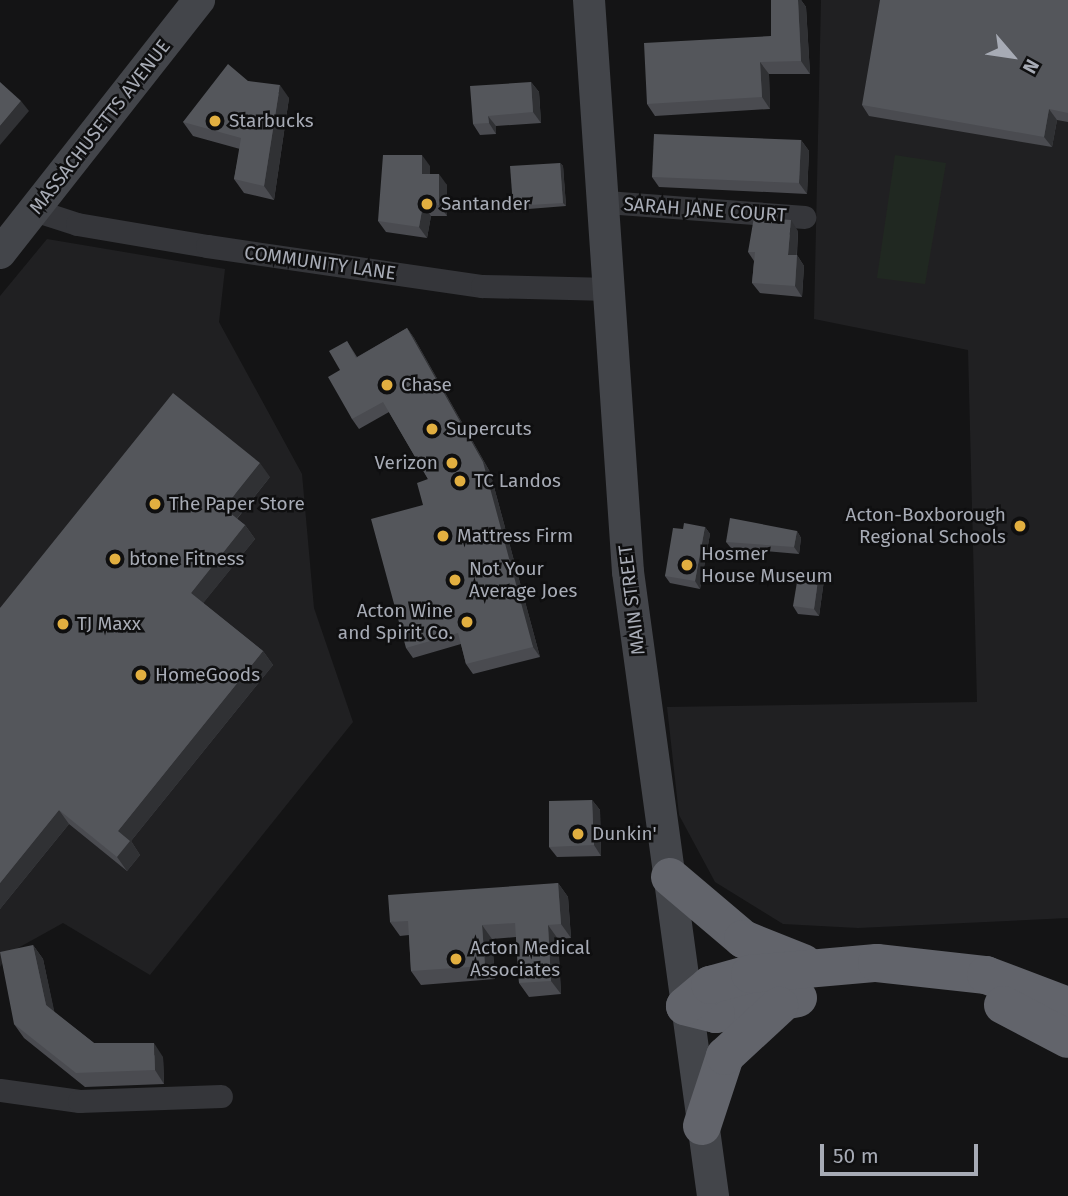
<!DOCTYPE html>
<html>
<head>
<meta charset="utf-8">
<style>
  body { margin:0 }
  #map { position:relative; width:1068px; height:1196px; overflow:hidden; background:#141415; font-family:"Fira Sans",sans-serif }
  div>[style] { position:absolute }
  [style*='--x'] { left:calc(var(--x)*1px); top:calc(var(--y)*1px); width:calc(var(--w)*1px); rotate:calc(var(--a)*1deg) }
  .built>* { inset:0; background:#202022 }
  .green>* { inset:0; background:#202821 }
  .minor>* { height:23px; margin:-11.5px; padding:0 11.5px; transform-origin:11.5px; border-radius:11.5px; background:#35363a }
  .secondary>* { height:32px; margin:-16px; padding:0 16px; transform-origin:16px; border-radius:16px; background:#43454a }
  .motorway>* { height:38px; margin:-19px; padding:0 19px; transform-origin:19px; border-radius:19px; background:#62646b }
  .wall>* { inset:0; background:#4a4b50 }
  .shaded-wall>* { inset:0; background:#303134 }
  .building>* { inset:0; background:#54565b }
  .dots>* { width:19px; height:19px; translate:-50% -50%; box-sizing:border-box; border:4px solid #0f0f10; border-radius:50% }
  span { translate:-50% -50%; white-space:nowrap; text-align:center; line-height:1.15; -webkit-text-stroke:5px #0f0f10; paint-order:stroke }
  .poi-label { font-size:19px; color:#a7abb5 }
  .left { translate:0 -50%; text-align:left }
  .right { translate:-100% -50%; text-align:right }
  .street-label { font-size:19px; color:#a7abb5 }
  .north { position:absolute; left:977px; top:21px; width:70px; height:70px; -webkit-text-stroke:5px #0f0f10; paint-order:stroke; rotate:119deg; font-size:19px; font-weight:700; line-height:28px; text-align:center; color:#a7abb5 }
  .north::after { content:''; display:block; margin:auto; width:24px; height:32px; background:#a7abb5; clip-path:polygon(50% 0,100% 100%,50% 72%,0 100%) }
  .scale { position:absolute; left:820px; top:1144px; width:158px; height:32px; box-sizing:border-box; border:4px solid #a7abb5; border-top:0; padding-left:9px; font-size:21px; line-height:24px; white-space:nowrap; color:#a7abb5; -webkit-text-stroke:5px #0f0f10; paint-order:stroke }
</style>
</head>
<body>
<div id="map">
  <div class="built">
    <i style="clip-path:polygon(821px 0,1068px 0,1068px 918px,858px 928px,783px 924px,715px 882px,679px 815px,667px 707px,977px 702px,968px 350px,814px 319px)"></i>
    <i style="clip-path:polygon(47px 239px,225px 269px,219px 322px,302px 474px,314px 608px,353px 722px,150px 975px,63px 923px,9px 953px,0 967px,0 296px)"></i>
  </div>
  <div class="green">
    <i style="clip-path:polygon(895px 155px,946px 163px,925px 284px,877px 278px)"></i>
  </div>
  <div class="minor">
    <i style="--x:606;--y:202;--w:199;--a:4.3"></i>
    <i style="--x:34;--y:210;--w:45;--a:18"></i>
    <i style="--x:77;--y:224;--w:132;--a:9.6"></i>
    <i style="--x:207;--y:246;--w:278;--a:8.3"></i>
    <i style="--x:482;--y:286;--w:128;--a:1.3"></i>
    <i style="--x:0;--y:1090;--w:80;--a:7.9"></i>
    <i style="--x:79;--y:1101;--w:142;--a:-2"></i>
  </div>
  <div class="secondary">
    <i style="--x:589;--y:0;--w:573;--a:86.1"></i>
    <i style="--x:628;--y:572;--w:630;--a:82.24"></i>
    <i style="--x:0;--y:253;--w:322;--a:-51.8"></i>
  </div>
  <div class="motorway">
    <i style="--x:670;--y:877;--w:96;--a:40.3"></i>
    <i style="--x:743;--y:939;--w:65;--a:21.8"></i>
    <i style="--x:798;--y:998;--w:84;--a:169"></i>
    <i style="--x:716;--y:1014;--w:32;--a:-166"></i>
    <i style="--x:685;--y:1006;--w:33;--a:-40"></i>
    <i style="--x:710;--y:985;--w:41;--a:-15.4"></i>
    <i style="--x:750;--y:974;--w:127;--a:-5"></i>
    <i style="--x:877;--y:963;--w:110;--a:6.3"></i>
    <i style="--x:986;--y:975;--w:88;--a:20.7"></i>
    <i style="--x:1003;--y:1005;--w:73;--a:27.6"></i>
    <i style="--x:702;--y:1126;--w:74;--a:-71.8"></i>
    <i style="--x:725;--y:1056;--w:74;--a:-42.8"></i>
  </div>
  <div class="wall">
    <i style="clip-path:polygon(771px 0,801px 0,806px 7px,810px 74px,769px 74px,770px 109px,655px 116px,647px 104px,771px 36px)"></i>
    <i style="clip-path:polygon(1068px 0,1068px 122px,1057px 120px,1052px 147px,869px 116px,862px 105px)"></i>
    <i style="clip-path:polygon(248px 81px,289px 98px,274px 200px,244px 193px,234px 179px,240px 149px,193px 136px,183px 122px)"></i>
    <i style="clip-path:polygon(531px 82px,539px 92px,541px 123px,496px 126px,496px 134px,480px 135px,473px 124px)"></i>
    <i style="clip-path:polygon(801px 140px,809px 151px,807px 194px,659px 187px,652px 177px)"></i>
    <i style="clip-path:polygon(560px 163px,563px 166px,566px 206px,516px 210px,513px 206px)"></i>
    <i style="clip-path:polygon(430px 166px,430px 174px,447px 185px,447px 216px,431px 216px,427px 238px,386px 232px,378px 221px)"></i>
    <i style="clip-path:polygon(798px 231px,797px 255px,804px 266px,802px 297px,760px 293px,752px 283px,754px 261px,748px 252px)"></i>
    <i style="clip-path:polygon(407px 328px,414px 338px,490px 472px,540px 657px,473px 674px,466px 664px,461px 644px,413px 658px,406px 648px,423px 505px,428px 479px,389px 412px,359px 429px,352px 419px,340px 370px,347px 341px,357px 357px)"></i>
    <i style="clip-path:polygon(270px 477px,237px 519px,245px 525px,255px 539px,203px 603px,263px 651px,273px 665px,131px 841px,140px 855px,127px 871px,69px 824px,0 909px,0 608px)"></i>
    <i style="clip-path:polygon(705px 527px,710px 534px,700px 589px,670px 583px,665px 576px,683px 529px)"></i>
    <i style="clip-path:polygon(797px 531px,801px 538px,799px 554px,731px 548px,726px 542px)"></i>
    <i style="clip-path:polygon(824px 580px,819px 616px,798px 614px,793px 606px)"></i>
    <i style="clip-path:polygon(592px 800px,600px 810px,601px 856px,557px 857px,549px 847px)"></i>
    <i style="clip-path:polygon(558px 883px,568px 897px,571px 938px,558px 939px,561px 994px,529px 997px,519px 983px,516px 937px,492px 939px,495px 979px,421px 985px,411px 971px,409px 935px,400px 936px,390px 922px)"></i>
    <i style="clip-path:polygon(33px 945px,43px 959px,54px 1012px,94px 1043px,163px 1057px,164px 1084px,85px 1087px,24px 1038px,14px 1024px)"></i>
  </div>
  <div class="shaded-wall">
    <i style="clip-path:polygon(798px 0,801px 0,806px 7px,810px 74px,801px 61px)"></i>
    <i style="clip-path:polygon(760px 62px,769px 74px,770px 109px,762px 97px)"></i>
    <i style="clip-path:polygon(531px 82px,539px 92px,541px 123px,533px 112px)"></i>
    <i style="clip-path:polygon(280px 85px,289px 98px,274px 200px,264px 186px)"></i>
    <i style="clip-path:polygon(21px 101px,29px 111px,0 145px,0 126px)"></i>
    <i style="clip-path:polygon(1049px 109px,1057px 120px,1052px 147px,1044px 137px)"></i>
    <i style="clip-path:polygon(488px 116px,496px 126px,496px 134px,489px 123px)"></i>
    <i style="clip-path:polygon(801px 140px,809px 151px,807px 194px,799px 183px)"></i>
    <i style="clip-path:polygon(422px 155px,430px 166px,430px 185px,422px 174px)"></i>
    <i style="clip-path:polygon(560px 163px,563px 166px,566px 206px,563px 203px)"></i>
    <i style="clip-path:polygon(439px 174px,447px 185px,447px 216px,439px 205px)"></i>
    <i style="clip-path:polygon(423px 205px,431px 216px,427px 238px,419px 227px)"></i>
    <i style="clip-path:polygon(791px 220px,798px 231px,796px 265px,788px 255px)"></i>
    <i style="clip-path:polygon(797px 255px,804px 266px,802px 297px,795px 286px)"></i>
    <i style="clip-path:polygon(407px 328px,414px 338px,490px 472px,540px 657px,533px 647px)"></i>
    <i style="clip-path:polygon(260px 463px,270px 477px,234px 522px,224px 508px)"></i>
    <i style="clip-path:polygon(245px 525px,255px 539px,200px 607px,191px 593px)"></i>
    <i style="clip-path:polygon(705px 527px,710px 534px,700px 589px,695px 581px)"></i>
    <i style="clip-path:polygon(797px 531px,801px 538px,799px 554px,794px 547px)"></i>
    <i style="clip-path:polygon(819px 573px,824px 580px,819px 616px,814px 609px)"></i>
    <i style="clip-path:polygon(263px 651px,273px 665px,131px 841px,140px 855px,127px 871px,117px 857px,118px 831px)"></i>
    <i style="clip-path:polygon(592px 800px,600px 810px,601px 856px,594px 845px)"></i>
    <i style="clip-path:polygon(59px 810px,69px 824px,0 909px,0 883px)"></i>
    <i style="clip-path:polygon(558px 883px,568px 897px,571px 938px,561px 924px)"></i>
    <i style="clip-path:polygon(482px 925px,492px 939px,495px 979px,485px 966px)"></i>
    <i style="clip-path:polygon(548px 925px,558px 939px,561px 994px,551px 981px)"></i>
    <i style="clip-path:polygon(33px 945px,43px 959px,56px 1019px,46px 1005px)"></i>
    <i style="clip-path:polygon(154px 1043px,163px 1057px,164px 1084px,155px 1070px)"></i>
  </div>
  <div class="building">
    <i style="clip-path:polygon(771px 0,798px 0,801px 61px,760px 62px,762px 97px,647px 104px,644px 43px,771px 36px)"></i>
    <i style="clip-path:polygon(880px 0,1068px 0,1068px 113px,1049px 109px,1044px 137px,862px 105px)"></i>
    <i style="clip-path:polygon(228px 64px,248px 81px,280px 85px,264px 186px,234px 179px,241px 138px,183px 122px)"></i>
    <i style="clip-path:polygon(0 82px,21px 101px,0 126px)"></i>
    <i style="clip-path:polygon(531px 82px,533px 112px,488px 116px,489px 123px,473px 124px,470px 86px)"></i>
    <i style="clip-path:polygon(654px 134px,801px 140px,799px 183px,652px 177px)"></i>
    <i style="clip-path:polygon(383px 155px,422px 155px,422px 174px,439px 174px,439px 205px,423px 205px,419px 227px,378px 221px)"></i>
    <i style="clip-path:polygon(560px 163px,563px 203px,513px 206px,510px 166px)"></i>
    <i style="clip-path:polygon(754px 217px,791px 220px,788px 255px,797px 255px,795px 286px,752px 283px,755px 252px,748px 252px)"></i>
    <i style="clip-path:polygon(407px 328px,483px 462px,533px 647px,466px 664px,458px 633px,406px 648px,371px 519px,423px 505px,417px 483px,428px 479px,383px 402px,352px 419px,328px 377px,340px 370px,329px 351px,347px 341px,356px 358px)"></i>
    <i style="clip-path:polygon(173px 393px,260px 463px,224px 508px,245px 525px,191px 593px,263px 651px,118px 831px,130px 841px,117px 857px,59px 810px,0 883px,0 608px)"></i>
    <i style="clip-path:polygon(730px 518px,797px 531px,794px 547px,726px 542px)"></i>
    <i style="clip-path:polygon(684px 523px,705px 527px,695px 581px,665px 576px,673px 528px,683px 529px)"></i>
    <i style="clip-path:polygon(799px 570px,819px 573px,814px 609px,793px 606px)"></i>
    <i style="clip-path:polygon(592px 800px,594px 845px,549px 847px,549px 801px)"></i>
    <i style="clip-path:polygon(558px 883px,561px 924px,548px 925px,551px 981px,519px 983px,515px 923px,482px 925px,485px 966px,411px 971px,408px 921px,390px 922px,388px 895px)"></i>
    <i style="clip-path:polygon(33px 945px,46px 1005px,94px 1043px,154px 1043px,155px 1070px,76px 1073px,14px 1024px,0 952px)"></i>
  </div>
  <div class="dots">
    <i style="left:215px;top:121px;background:#e2af40"></i>
    <i style="left:427px;top:204px;background:#e2af40"></i>
    <i style="left:387px;top:385px;background:#e2af40"></i>
    <i style="left:432px;top:429px;background:#e2af40"></i>
    <i style="left:452px;top:463px;background:#e2af40"></i>
    <i style="left:460px;top:481px;background:#e2af40"></i>
    <i style="left:155px;top:504px;background:#e2af40"></i>
    <i style="left:1020px;top:526px;background:#e2af40"></i>
    <i style="left:443px;top:536px;background:#e2af40"></i>
    <i style="left:115px;top:559px;background:#e2af40"></i>
    <i style="left:687px;top:565px;background:#e2af40"></i>
    <i style="left:455px;top:580px;background:#e2af40"></i>
    <i style="left:467px;top:622px;background:#e2af40"></i>
    <i style="left:63px;top:624px;background:#e2af40"></i>
    <i style="left:141px;top:675px;background:#e2af40"></i>
    <i style="left:578px;top:834px;background:#e2af40"></i>
    <i style="left:456px;top:959px;background:#e2af40"></i>
  </div>
  <div class="poi-label">
    <span class="left" style="left:229px;top:121px">Starbucks</span>
    <span class="left" style="left:441px;top:204px">Santander</span>
    <span class="left" style="left:401px;top:385px">Chase</span>
    <span class="left" style="left:446px;top:429px">Supercuts</span>
    <span class="right" style="left:438px;top:463px">Verizon</span>
    <span class="left" style="left:474px;top:481px">TC Landos</span>
    <span class="left" style="left:169px;top:504px">The Paper Store</span>
    <span class="right" style="left:1006px;top:526px">Acton-Boxborough<br>Regional Schools</span>
    <span class="left" style="left:457px;top:536px">Mattress Firm</span>
    <span class="left" style="left:701px;top:565px">Hosmer<br>House Museum</span>
    <span class="left" style="left:129px;top:559px">btone Fitness</span>
    <span class="left" style="left:469px;top:580px">Not Your<br>Average Joes</span>
    <span class="right" style="left:453px;top:622px">Acton Wine<br>and Spirit Co.</span>
    <span class="left" style="left:77px;top:624px">TJ Maxx</span>
    <span class="left" style="left:155px;top:675px">HomeGoods</span>
    <span class="left" style="left:592px;top:834px">Dunkin'</span>
    <span class="left" style="left:470px;top:959px">Acton Medical<br>Associates</span>
  </div>
  <div class="street-label">
    <span style="left:100px;top:127px;rotate:-52deg">MASSACHUSETTS AVENUE</span>
    <span style="left:705px;top:210px;rotate:4deg">SARAH JANE COURT</span>
    <span style="left:320px;top:263px;rotate:8deg">COMMUNITY LANE</span>
    <span style="left:632px;top:600px;rotate:-97deg">MAIN STREET</span>
  </div>
  <div class="north">N</div>
  <div class="scale">50 m</div>
</div>
</body>
</html>
